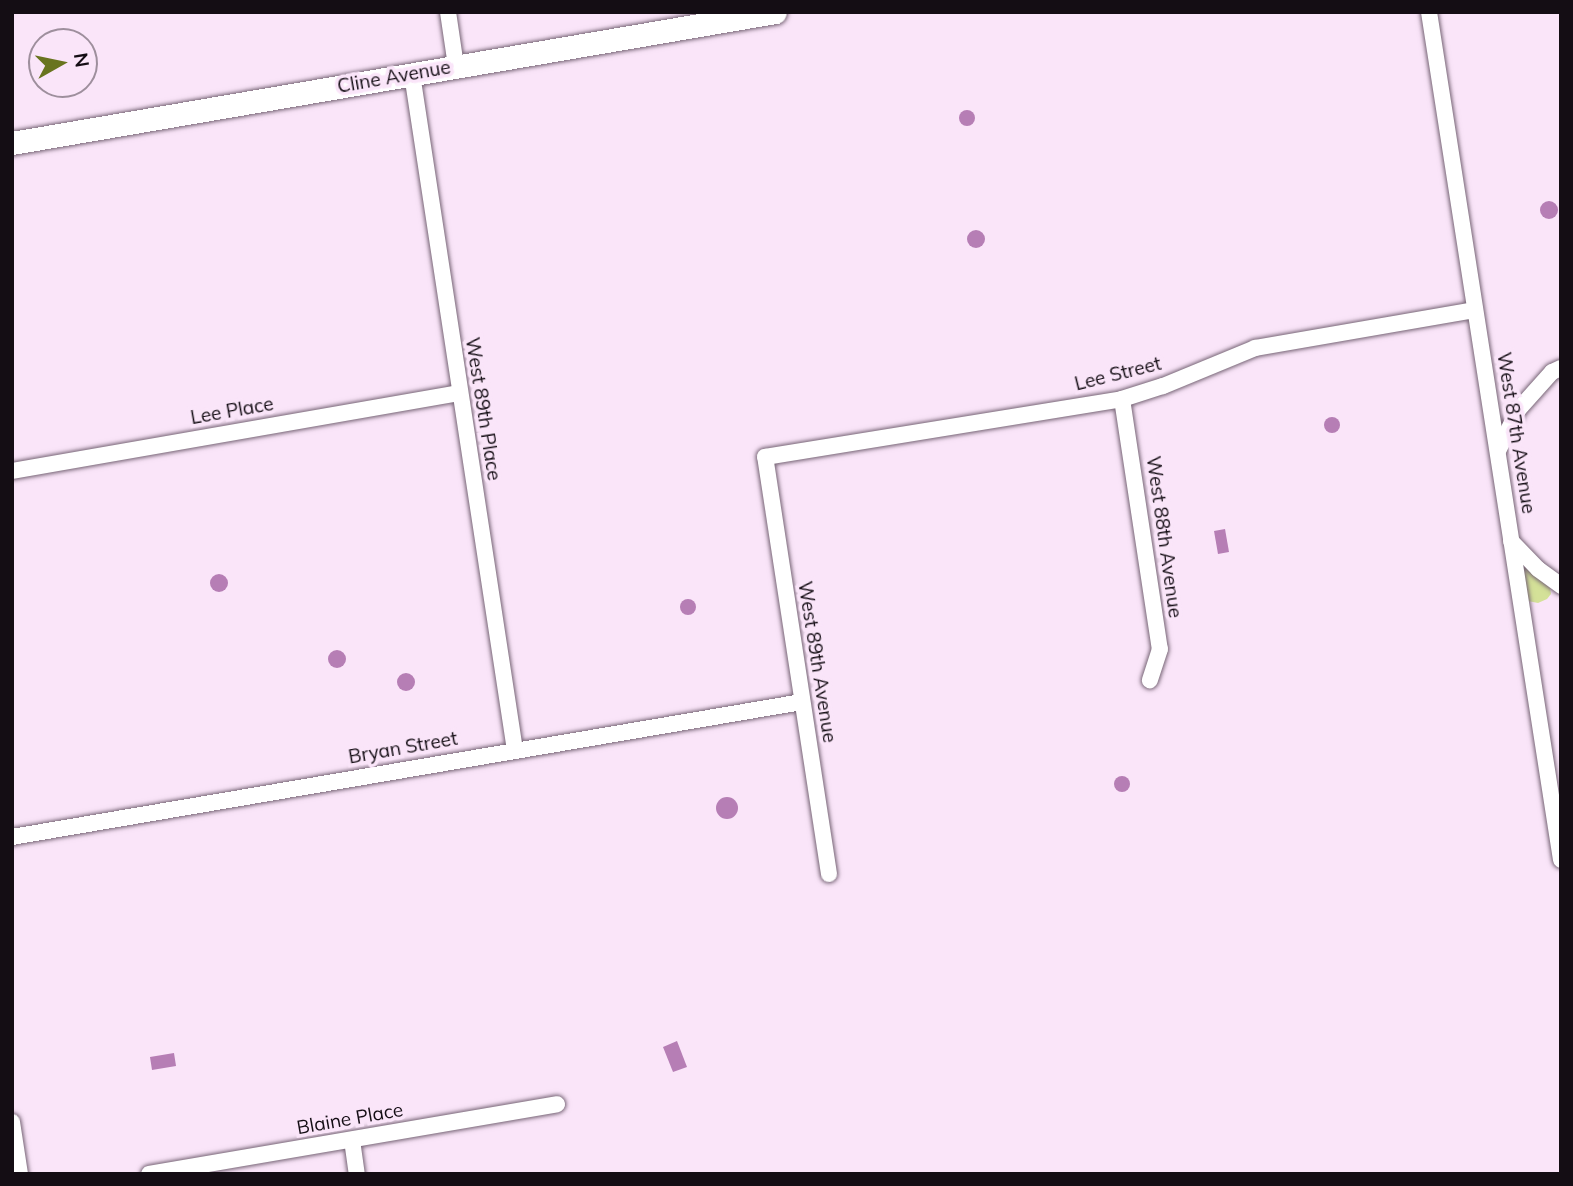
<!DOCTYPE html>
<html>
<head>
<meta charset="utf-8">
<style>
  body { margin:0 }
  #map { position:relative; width:1573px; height:1186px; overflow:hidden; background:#fae5f9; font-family:Mulish,sans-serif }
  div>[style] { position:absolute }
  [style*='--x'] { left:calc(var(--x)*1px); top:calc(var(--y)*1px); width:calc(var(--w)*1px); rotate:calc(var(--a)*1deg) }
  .green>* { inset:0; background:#d4e198 }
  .water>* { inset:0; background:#b67eb5 }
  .round { border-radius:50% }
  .roads { filter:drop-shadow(0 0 2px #776576) drop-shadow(0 0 2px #776576) }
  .street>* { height:16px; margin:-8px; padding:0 8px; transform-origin:8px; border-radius:8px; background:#fff }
  .secondary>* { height:23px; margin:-11.5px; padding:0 11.5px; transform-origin:11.5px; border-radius:11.5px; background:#fff }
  span { translate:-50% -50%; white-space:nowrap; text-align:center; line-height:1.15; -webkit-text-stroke:7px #fae5f9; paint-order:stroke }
  .street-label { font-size:19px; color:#140d14 }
  .frame { position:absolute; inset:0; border:14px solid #140d14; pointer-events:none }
  .north { position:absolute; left:28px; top:28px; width:70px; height:70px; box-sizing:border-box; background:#fae5f9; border:2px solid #9e8f9d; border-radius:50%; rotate:81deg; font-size:19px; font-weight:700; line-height:28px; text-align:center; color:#140d14 }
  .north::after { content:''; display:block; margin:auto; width:24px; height:32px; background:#69741f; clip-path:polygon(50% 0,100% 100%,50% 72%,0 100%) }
</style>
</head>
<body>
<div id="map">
  <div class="green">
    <i style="clip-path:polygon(1522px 565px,1550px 588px,1551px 594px,1547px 599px,1538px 603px,1528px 601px)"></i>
  </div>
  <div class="water">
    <i class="round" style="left:959px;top:110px;width:16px;height:16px"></i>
    <i class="round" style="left:1540px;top:201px;width:18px;height:18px"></i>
    <i class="round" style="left:967px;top:230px;width:18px;height:18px"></i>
    <i class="round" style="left:1324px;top:417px;width:16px;height:16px"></i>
    <i style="clip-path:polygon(1225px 529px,1229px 552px,1218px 554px,1214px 531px)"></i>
    <i class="round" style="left:210px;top:574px;width:18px;height:18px"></i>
    <i class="round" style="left:680px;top:599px;width:16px;height:16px"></i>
    <i class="round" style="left:328px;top:650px;width:18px;height:18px"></i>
    <i class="round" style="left:397px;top:673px;width:18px;height:18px"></i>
    <i class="round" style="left:1114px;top:776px;width:16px;height:16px"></i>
    <i class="round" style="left:716px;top:797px;width:22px;height:22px"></i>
    <i style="clip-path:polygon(677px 1041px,687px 1067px,673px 1072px,663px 1047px)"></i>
    <i style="clip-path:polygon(174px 1053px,176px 1066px,152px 1070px,150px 1057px)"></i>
  </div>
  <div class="roads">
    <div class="street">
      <i style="--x:448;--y:12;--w:55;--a:81.6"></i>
      <i style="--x:1429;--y:12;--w:858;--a:81.15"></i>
      <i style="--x:412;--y:74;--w:684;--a:81.34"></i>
      <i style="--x:1122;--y:399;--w:253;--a:81.4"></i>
      <i style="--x:1160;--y:649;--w:33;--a:108"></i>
      <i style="--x:1498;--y:451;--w:46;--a:-64"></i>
      <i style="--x:1518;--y:410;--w:51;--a:-48.2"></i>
      <i style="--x:1552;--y:372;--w:10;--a:-24"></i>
      <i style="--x:12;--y:471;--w:454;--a:-9.9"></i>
      <i style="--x:1511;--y:541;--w:39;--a:46"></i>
      <i style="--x:1538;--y:569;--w:29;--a:36"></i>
      <i style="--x:12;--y:837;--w:801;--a:-9.7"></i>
      <i style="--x:829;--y:874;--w:422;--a:-98.7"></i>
      <i style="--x:765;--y:457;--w:362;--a:-9.2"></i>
      <i style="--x:1122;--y:399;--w:43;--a:-17.6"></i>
      <i style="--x:1163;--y:386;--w:100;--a:-22.4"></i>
      <i style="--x:1255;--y:348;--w:223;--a:-9.8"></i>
      <i style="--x:12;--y:1122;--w:53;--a:81.3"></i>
      <i style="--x:352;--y:1140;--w:34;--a:82"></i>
      <i style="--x:149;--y:1174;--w:414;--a:-9.7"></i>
    </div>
    <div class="secondary">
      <i style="--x:12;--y:143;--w:774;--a:-9.74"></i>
    </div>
  </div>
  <div class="street-label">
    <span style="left:394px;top:77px;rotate:-10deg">Cline Avenue</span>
    <span style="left:1118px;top:374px;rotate:-14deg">Lee Street</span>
    <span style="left:483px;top:409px;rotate:81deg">West 89th Place</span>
    <span style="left:232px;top:411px;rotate:-10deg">Lee Place</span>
    <span style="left:1516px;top:433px;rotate:81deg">West 87th Avenue</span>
    <span style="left:1164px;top:537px;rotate:82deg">West 88th Avenue</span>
    <span style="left:817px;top:662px;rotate:81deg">West 89th Avenue</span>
    <span style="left:403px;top:748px;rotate:-10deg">Bryan Street</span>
    <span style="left:350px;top:1119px;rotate:-10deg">Blaine Place</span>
  </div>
  <div class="frame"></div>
  <div class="north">N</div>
</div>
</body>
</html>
